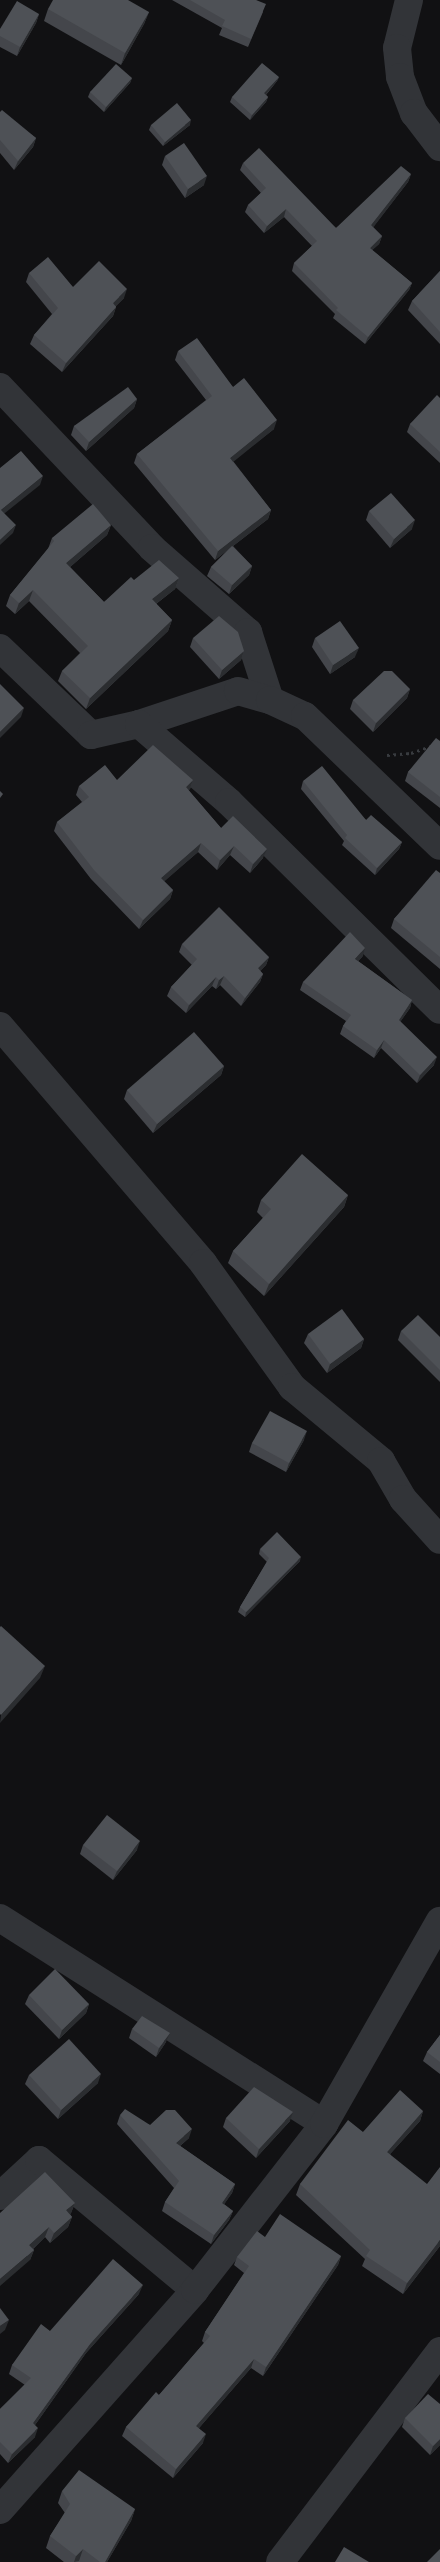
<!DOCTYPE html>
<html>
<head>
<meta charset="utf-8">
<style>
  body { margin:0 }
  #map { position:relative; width:440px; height:2562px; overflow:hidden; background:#111113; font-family:"Fira Sans",sans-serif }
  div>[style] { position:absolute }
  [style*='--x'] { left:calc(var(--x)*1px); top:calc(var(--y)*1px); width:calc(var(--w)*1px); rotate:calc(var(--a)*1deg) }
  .path>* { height:3px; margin-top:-1.5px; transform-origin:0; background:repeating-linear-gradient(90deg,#383b3f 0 2.5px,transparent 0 6.5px) }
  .minor>* { height:28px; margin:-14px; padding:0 14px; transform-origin:14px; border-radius:14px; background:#323438 }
  .wall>* { inset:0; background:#44464b }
  .shaded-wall>* { inset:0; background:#2b2d30 }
  .building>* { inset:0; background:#4e5156 }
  span { translate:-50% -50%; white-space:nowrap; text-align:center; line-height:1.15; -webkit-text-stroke:4px #0c0c0e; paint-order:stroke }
</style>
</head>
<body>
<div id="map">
  <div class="path">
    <i style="--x:387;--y:755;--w:24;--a:-5"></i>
    <i style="--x:411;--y:753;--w:31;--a:-19"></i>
  </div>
  <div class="minor">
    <i style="--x:409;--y:0;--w:49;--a:104"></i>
    <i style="--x:397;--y:48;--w:29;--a:84"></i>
    <i style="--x:400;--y:77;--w:39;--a:69"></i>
    <i style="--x:414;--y:113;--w:43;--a:52.6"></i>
    <i style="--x:0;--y:387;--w:221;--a:46.6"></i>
    <i style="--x:152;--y:548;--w:128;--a:41.2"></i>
    <i style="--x:248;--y:632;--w:71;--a:72.1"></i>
    <i style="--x:0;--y:648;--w:126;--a:43.7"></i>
    <i style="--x:91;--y:735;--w:49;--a:-12.9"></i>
    <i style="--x:139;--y:724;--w:104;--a:-18.4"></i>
    <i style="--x:238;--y:691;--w:33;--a:16"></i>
    <i style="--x:270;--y:700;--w:38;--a:25"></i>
    <i style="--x:305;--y:716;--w:187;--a:43.9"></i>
    <i style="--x:139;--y:724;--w:119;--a:40.9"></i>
    <i style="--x:229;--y:802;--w:296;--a:44.6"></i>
    <i style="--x:0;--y:1026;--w:312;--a:49.4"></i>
    <i style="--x:203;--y:1263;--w:153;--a:54.3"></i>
    <i style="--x:292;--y:1387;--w:116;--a:39.7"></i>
    <i style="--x:381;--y:1461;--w:44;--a:59.9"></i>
    <i style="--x:403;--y:1499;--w:55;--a:47.9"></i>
    <i style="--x:0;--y:1918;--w:384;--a:32.4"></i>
    <i style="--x:0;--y:2196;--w:53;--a:-42.7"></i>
    <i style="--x:39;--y:2160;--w:203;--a:39.8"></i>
    <i style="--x:0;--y:2510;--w:294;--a:-48.4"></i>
    <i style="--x:195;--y:2290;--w:210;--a:-52.1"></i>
    <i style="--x:324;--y:2124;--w:234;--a:-60.3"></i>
    <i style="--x:280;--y:2562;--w:265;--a:-52.8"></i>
  </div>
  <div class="wall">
    <i style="clip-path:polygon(172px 0,256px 0,263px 12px,248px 47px,219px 35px,222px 28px)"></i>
    <i style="clip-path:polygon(48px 9px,149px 12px,144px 24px,121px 65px,44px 21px)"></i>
    <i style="clip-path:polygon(39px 14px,36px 23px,17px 56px,0 47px,0 29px)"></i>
    <i style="clip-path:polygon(279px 77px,277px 81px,266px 95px,268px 97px,266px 102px,250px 120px,230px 102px,232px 97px)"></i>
    <i style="clip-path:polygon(132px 78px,130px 83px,104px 112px,88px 97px,90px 92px)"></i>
    <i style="clip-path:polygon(0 112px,36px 138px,33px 147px,14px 170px,0 153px)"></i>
    <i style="clip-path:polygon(151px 125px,190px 125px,163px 146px,149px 130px)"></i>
    <i style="clip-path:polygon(165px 156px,204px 185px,185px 198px,162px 165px)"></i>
    <i style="clip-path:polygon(243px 163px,336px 228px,411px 174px,408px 182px,373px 227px,382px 236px,379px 244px,372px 250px,412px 283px,409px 290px,365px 344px,333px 318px,335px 314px,292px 271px,294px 263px,312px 246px,284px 217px,264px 233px,245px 212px,248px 205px,261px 193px,240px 170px)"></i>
    <i style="clip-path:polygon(440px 271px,440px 344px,408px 310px,412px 301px)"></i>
    <i style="clip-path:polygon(29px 273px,73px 287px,124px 298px,116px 306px,116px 307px,113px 316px,62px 372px,30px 344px,34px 335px,52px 314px,26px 282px)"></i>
    <i style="clip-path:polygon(178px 351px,233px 387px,274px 429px,233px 461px,271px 510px,268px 519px,233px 546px,252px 566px,249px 575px,229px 594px,207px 576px,211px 567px,229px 549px,215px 560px,134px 463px,137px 454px,206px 400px,175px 360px)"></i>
    <i style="clip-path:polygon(440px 398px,440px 463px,407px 432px,410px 424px)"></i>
    <i style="clip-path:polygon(137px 399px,134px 408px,86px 451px,71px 435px,74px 426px)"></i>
    <i style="clip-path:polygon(369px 511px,412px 529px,390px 548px,366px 520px)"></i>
    <i style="clip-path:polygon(111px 525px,107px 535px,70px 567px,104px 602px,134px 580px,179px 578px,175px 589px,156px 604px,172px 620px,168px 631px,86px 709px,58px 681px,62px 671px,80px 653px,29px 601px,15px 614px,6px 606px,10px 595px,48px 549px,52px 538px)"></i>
    <i style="clip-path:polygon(193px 638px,244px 651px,241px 660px,219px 679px,190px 647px)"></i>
    <i style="clip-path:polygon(315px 638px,355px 657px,330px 674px,312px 647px)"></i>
    <i style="clip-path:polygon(410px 689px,407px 698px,373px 732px,350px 709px,353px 700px)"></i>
    <i style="clip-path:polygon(440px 741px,440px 808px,405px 781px,408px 772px)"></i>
    <i style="clip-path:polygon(117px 780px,193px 780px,190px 789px,188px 790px,221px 828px,263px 858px,250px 873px,230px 855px,217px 870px,198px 852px,164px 881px,173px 890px,170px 899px,139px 929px,91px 879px,54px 831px,57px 822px,82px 802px,76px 795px,79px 786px)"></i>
    <i style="clip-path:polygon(303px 781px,402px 842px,399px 849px,375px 875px,342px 845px,344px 841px,301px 789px)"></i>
    <i style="clip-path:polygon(440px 873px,440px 969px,391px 928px,394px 919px)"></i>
    <i style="clip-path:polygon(182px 944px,269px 957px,266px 965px,260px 971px,263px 974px,260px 982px,241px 1006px,220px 985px,216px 989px,212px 986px,186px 1013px,167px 996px,171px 987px,192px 965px,179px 952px)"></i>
    <i style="clip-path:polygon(363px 956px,358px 961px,412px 1000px,410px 1008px,400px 1022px,434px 1065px,417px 1083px,381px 1048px,374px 1058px,340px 1034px,343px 1026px,346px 1021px,300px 990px,303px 982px)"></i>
    <i style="clip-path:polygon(224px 1066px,221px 1075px,153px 1133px,124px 1099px,127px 1090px)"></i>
    <i style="clip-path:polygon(348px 1195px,344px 1207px,264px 1296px,228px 1263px,233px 1251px,263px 1218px,257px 1212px,261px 1200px)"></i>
    <i style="clip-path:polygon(401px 1331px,440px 1337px,440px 1382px,398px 1340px)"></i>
    <i style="clip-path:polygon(308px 1334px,364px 1339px,361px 1348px,327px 1373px,304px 1343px)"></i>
    <i style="clip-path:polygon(304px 1440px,286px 1472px,249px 1452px,252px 1443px)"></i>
    <i style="clip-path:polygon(260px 1549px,300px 1561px,245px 1617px,238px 1612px,240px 1607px,267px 1562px,259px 1554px)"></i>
    <i style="clip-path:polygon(83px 1845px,137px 1850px,113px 1880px,80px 1854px)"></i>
    <i style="clip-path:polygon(29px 1995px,89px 2004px,86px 2013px,59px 2039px,25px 2004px)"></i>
    <i style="clip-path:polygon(132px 2029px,166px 2042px,156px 2057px,129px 2038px)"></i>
    <i style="clip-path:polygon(440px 2035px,440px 2074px,423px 2061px,427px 2052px)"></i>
    <i style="clip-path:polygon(29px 2075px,98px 2083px,58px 2119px,25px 2084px)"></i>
    <i style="clip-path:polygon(423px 2111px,420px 2121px,390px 2154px,440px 2246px,403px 2294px,362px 2266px,365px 2259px,296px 2195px,300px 2184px,363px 2132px)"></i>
    <i style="clip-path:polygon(120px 2115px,189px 2138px,180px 2146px,235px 2184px,232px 2193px,224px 2204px,233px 2211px,229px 2220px,211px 2244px,162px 2211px,165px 2202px,174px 2188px,117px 2124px)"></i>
    <i style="clip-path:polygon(226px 2118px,290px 2121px,256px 2158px,223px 2127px)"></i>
    <i style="clip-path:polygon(75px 2203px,71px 2213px,70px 2214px,72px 2217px,68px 2227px,50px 2243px,45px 2237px,33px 2249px,34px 2250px,30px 2260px,0 2213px)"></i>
    <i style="clip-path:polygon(265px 2237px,341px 2256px,338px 2265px,263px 2376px,251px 2368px,199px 2428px,203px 2443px,173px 2478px,122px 2436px,126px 2427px,159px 2395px,204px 2343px,202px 2341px,205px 2332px,244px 2273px,234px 2265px,237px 2257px)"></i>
    <i style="clip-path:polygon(139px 2294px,86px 2353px,35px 2425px,35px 2437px,8px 2463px,0 2454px,0 2409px,25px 2385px,9px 2374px,12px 2365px,50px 2331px)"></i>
    <i style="clip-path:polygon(440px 2404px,440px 2445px,430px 2455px,402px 2427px,405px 2418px)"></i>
    <i style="clip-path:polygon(62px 2491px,135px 2509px,131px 2521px,107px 2562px,64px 2562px,46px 2548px,50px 2536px,65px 2513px,58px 2503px)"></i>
  </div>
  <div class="shaded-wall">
    <i style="clip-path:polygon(149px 12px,144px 24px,121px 65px,125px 53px)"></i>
    <i style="clip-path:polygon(39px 14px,36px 23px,17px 56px,20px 47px)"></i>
    <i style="clip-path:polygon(279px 77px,277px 81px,263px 98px,264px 93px)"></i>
    <i style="clip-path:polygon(132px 78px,130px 83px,104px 112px,106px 107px)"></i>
    <i style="clip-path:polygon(268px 97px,266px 102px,250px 120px,252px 115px)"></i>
    <i style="clip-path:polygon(191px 120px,190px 125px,163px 146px,165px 142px)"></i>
    <i style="clip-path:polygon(36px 138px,33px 147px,14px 170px,18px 161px)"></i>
    <i style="clip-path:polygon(411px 174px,408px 182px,369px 233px,371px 225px)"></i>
    <i style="clip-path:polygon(207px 176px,204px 185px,185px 198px,188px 189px)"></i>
    <i style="clip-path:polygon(286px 209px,284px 217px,264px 233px,267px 226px)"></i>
    <i style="clip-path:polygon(382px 236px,379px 244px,367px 255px,370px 248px)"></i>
    <i style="clip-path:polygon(412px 283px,409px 290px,365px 344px,368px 337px)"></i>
    <i style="clip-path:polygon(127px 289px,124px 298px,109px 312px,113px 303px)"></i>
    <i style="clip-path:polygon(116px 307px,113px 316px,62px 372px,66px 363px)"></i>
    <i style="clip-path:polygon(137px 399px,134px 408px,86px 451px,89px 442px)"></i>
    <i style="clip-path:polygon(277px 420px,274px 429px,227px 467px,230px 458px)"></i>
    <i style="clip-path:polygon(43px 476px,40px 485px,0 517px,1px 510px)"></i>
    <i style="clip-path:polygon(271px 510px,268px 519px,215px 560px,218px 551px)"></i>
    <i style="clip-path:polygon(415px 520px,412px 529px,390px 548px,394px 539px)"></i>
    <i style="clip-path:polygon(16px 525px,13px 533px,0 545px,0 540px)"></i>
    <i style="clip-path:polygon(111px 525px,107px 535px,62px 574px,66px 563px)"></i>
    <i style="clip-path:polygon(252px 566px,249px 575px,229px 594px,232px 585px)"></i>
    <i style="clip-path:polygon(179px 578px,175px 589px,148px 610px,152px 599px)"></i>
    <i style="clip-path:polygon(33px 590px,29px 601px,15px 614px,19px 603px)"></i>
    <i style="clip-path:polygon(172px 620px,168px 631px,86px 709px,90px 698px)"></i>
    <i style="clip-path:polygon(359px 648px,355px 657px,330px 674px,333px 665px)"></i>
    <i style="clip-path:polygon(244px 651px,241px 660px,219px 679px,222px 670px)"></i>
    <i style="clip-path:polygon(410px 689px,407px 698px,373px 732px,376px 723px)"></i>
    <i style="clip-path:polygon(24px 708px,21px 717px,0 738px,0 732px)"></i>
    <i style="clip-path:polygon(193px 780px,190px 789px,183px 796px,186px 787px)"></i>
    <i style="clip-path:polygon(402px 842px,399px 849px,375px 875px,377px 868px)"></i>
    <i style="clip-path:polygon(201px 843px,198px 852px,158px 887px,161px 878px)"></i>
    <i style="clip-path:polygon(234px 846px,230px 855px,217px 870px,220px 860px)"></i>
    <i style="clip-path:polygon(267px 849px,263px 858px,250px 873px,253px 864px)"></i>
    <i style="clip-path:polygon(173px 890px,170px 899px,139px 929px,143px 920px)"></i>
    <i style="clip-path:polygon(365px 948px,363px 956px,352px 967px,355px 959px)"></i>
    <i style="clip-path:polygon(269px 957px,266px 965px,255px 977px,258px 968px)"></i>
    <i style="clip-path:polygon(263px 974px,260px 982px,241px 1006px,245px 998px)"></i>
    <i style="clip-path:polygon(224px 976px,220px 985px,216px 989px,219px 980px)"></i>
    <i style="clip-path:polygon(216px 977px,212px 986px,186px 1013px,189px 1005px)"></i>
    <i style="clip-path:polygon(412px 1000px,410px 1008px,396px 1028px,399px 1020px)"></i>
    <i style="clip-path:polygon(384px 1040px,381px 1048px,374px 1058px,377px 1050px)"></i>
    <i style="clip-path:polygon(437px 1057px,434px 1065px,417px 1083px,420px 1075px)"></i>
    <i style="clip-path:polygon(224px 1066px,221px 1075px,153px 1133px,157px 1124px)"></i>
    <i style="clip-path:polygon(348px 1195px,344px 1207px,264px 1296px,269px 1284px)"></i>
    <i style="clip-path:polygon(364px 1339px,361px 1348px,327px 1373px,330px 1364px)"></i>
    <i style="clip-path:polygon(307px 1431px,304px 1440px,286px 1472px,289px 1463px)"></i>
    <i style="clip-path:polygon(301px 1557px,300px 1561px,245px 1617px,246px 1612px)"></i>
    <i style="clip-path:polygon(45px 1666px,40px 1678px,0 1723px,1px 1715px)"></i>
    <i style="clip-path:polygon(140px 1841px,137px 1850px,113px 1880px,117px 1871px)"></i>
    <i style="clip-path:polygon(89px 2004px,86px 2013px,59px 2039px,62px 2030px)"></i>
    <i style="clip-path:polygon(170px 2033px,166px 2042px,156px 2057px,159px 2048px)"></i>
    <i style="clip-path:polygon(101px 2074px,98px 2083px,58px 2119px,61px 2110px)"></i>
    <i style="clip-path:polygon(423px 2111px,420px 2121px,383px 2162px,387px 2152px)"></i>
    <i style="clip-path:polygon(293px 2112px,290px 2121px,256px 2158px,259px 2149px)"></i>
    <i style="clip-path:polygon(192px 2129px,189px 2138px,173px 2152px,176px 2143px)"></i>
    <i style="clip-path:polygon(235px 2184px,232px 2193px,219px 2212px,222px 2203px)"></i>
    <i style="clip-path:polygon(75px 2203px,71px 2213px,63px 2221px,66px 2210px)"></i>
    <i style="clip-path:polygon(233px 2211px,229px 2220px,211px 2244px,214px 2235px)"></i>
    <i style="clip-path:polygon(72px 2217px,68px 2227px,50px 2243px,54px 2233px)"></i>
    <i style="clip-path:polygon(49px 2227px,45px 2237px,26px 2255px,29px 2245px)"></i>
    <i style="clip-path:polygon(440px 2240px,440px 2246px,403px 2294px,407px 2283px)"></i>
    <i style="clip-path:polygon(34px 2250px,30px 2260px,0 2286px,0 2279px)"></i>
    <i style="clip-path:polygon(341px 2256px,338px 2265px,263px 2376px,266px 2367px)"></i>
    <i style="clip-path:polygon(143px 2285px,139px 2294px,86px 2353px,30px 2432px,33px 2423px,90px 2344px)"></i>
    <i style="clip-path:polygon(9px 2320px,5px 2330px,0 2334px,0 2326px)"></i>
    <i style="clip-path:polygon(254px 2359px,251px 2368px,193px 2435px,196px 2426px)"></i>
    <i style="clip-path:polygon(38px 2428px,35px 2437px,8px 2463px,12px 2454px)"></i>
    <i style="clip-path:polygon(206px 2434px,203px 2443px,173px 2478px,176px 2469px)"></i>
    <i style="clip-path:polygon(440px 2439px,440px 2445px,430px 2455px,433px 2446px)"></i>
    <i style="clip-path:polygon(135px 2509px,131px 2521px,107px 2562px,105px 2562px)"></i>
    <i style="clip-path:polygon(83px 2549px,79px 2561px,74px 2562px,76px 2556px)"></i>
  </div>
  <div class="building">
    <i style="clip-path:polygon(53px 0,128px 0,149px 12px,125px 53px,48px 9px)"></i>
    <i style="clip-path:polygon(190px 0,256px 0,266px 4px,251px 39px,222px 26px,225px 20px)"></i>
    <i style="clip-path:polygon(17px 1px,39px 14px,20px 47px,0 36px,0 29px)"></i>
    <i style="clip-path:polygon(262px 63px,279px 77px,264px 93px,268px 97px,252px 115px,232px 97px)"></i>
    <i style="clip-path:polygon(116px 64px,132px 78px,106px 107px,90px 92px)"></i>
    <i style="clip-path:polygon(177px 103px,191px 120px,165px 142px,151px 125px)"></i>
    <i style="clip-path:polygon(2px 110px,36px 138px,18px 161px,0 140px,0 112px)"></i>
    <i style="clip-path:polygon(184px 143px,207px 176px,188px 189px,165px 156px)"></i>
    <i style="clip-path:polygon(259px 148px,336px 228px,401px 166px,411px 174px,371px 225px,382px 236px,370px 248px,412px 283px,368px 337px,336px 310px,338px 308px,294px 263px,317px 241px,286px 209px,267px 226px,248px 205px,266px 188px,243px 163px)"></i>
    <i style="clip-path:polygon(48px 257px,73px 287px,99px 261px,127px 289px,113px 303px,116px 307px,66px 363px,34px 335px,58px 308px,29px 273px)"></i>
    <i style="clip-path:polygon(440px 271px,440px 332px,412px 301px)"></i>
    <i style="clip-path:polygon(197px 338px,233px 387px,244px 378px,277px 420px,230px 458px,271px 510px,218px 551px,137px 454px,212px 396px,178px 351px)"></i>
    <i style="clip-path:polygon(128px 387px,137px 399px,89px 442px,74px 426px)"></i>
    <i style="clip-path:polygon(437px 395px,440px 398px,440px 452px,410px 424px)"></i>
    <i style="clip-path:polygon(21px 451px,43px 476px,1px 510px,16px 525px,0 540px,0 468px)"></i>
    <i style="clip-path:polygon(391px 493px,415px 520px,394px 539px,369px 511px)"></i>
    <i style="clip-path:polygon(93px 504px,111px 525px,66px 563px,104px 602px,131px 577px,134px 580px,159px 560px,179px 578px,152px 599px,172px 620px,90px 698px,62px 671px,88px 646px,33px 590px,19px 603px,10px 595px,54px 541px,52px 538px)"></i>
    <i style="clip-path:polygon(232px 546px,252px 566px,232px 585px,211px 567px)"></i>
    <i style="clip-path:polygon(219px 616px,238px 632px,244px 651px,222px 670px,193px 638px)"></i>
    <i style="clip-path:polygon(340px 621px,359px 648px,333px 665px,315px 638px)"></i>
    <i style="clip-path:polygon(384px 671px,392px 671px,410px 689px,376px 723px,353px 700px)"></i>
    <i style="clip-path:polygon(0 684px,24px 708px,0 732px)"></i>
    <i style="clip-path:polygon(436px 738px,440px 741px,440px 797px,408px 772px)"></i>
    <i style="clip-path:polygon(153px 745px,193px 780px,186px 787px,221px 828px,233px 816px,267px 849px,253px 864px,234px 846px,220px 860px,201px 843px,161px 878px,173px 890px,143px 920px,94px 870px,57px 822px,89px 797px,79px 786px,105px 765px,117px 780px)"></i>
    <i style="clip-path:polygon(322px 766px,366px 820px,371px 815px,402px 842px,377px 868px,345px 838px,347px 835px,303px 781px)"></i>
    <i style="clip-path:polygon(0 791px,3px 794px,0 798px)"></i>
    <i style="clip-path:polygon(436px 870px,440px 873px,440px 957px,394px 919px)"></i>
    <i style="clip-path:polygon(219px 907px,269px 957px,258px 968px,263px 974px,245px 998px,224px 976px,219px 980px,216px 977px,189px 1005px,171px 987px,197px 959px,182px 944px)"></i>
    <i style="clip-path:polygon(350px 932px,365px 948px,355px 959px,412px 1000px,399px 1020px,437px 1057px,420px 1075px,384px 1040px,377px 1050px,343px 1026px,351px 1015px,303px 982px)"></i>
    <i style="clip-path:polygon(194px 1032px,224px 1066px,157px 1124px,127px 1090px)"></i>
    <i style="clip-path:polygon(302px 1154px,348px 1195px,269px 1284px,233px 1251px,271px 1209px,261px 1200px)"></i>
    <i style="clip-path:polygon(342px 1309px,364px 1339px,330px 1364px,308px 1334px)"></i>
    <i style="clip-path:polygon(418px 1315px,440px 1337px,440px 1370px,401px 1331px)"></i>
    <i style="clip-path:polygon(270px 1411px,307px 1431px,289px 1463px,252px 1443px)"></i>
    <i style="clip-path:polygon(277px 1532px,301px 1557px,246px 1612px,240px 1607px,269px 1558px,260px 1549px)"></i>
    <i style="clip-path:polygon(1px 1626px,45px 1666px,1px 1715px,0 1714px,0 1627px)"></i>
    <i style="clip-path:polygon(107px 1815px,140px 1841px,117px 1871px,83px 1845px)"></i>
    <i style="clip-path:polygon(55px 1969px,89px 2004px,62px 2030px,29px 1995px)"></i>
    <i style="clip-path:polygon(142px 2016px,170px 2033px,159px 2048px,132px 2029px)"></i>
    <i style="clip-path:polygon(440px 2035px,440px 2062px,427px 2052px)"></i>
    <i style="clip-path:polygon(69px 2039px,101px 2074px,61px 2110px,29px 2075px)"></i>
    <i style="clip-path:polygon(254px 2087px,293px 2112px,259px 2149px,226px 2118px)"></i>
    <i style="clip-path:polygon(400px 2090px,423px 2111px,387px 2152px,427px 2184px,440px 2167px,440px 2240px,407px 2283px,366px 2256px,370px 2250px,300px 2184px,348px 2120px,363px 2132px)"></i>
    <i style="clip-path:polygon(125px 2109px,150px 2125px,166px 2110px,175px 2110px,192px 2129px,176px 2143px,235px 2184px,222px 2203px,233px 2211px,214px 2235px,165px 2202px,179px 2181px,120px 2115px)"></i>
    <i style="clip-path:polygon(45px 2172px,75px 2203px,66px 2210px,72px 2217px,54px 2233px,49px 2227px,29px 2245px,34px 2250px,0 2279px,0 2213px)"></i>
    <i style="clip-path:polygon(280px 2214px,341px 2256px,266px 2367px,254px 2359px,196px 2426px,206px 2434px,176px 2469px,126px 2427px,156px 2392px,159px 2395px,210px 2336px,205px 2332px,249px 2266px,237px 2257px,257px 2231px,265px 2237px)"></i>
    <i style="clip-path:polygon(113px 2259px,143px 2285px,90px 2344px,33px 2423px,38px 2428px,12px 2454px,0 2442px,0 2409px,31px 2378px,12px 2365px,41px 2324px,50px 2331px)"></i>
    <i style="clip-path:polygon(0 2308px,9px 2320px,0 2326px)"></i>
    <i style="clip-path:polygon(428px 2394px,440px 2404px,440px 2439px,433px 2446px,405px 2418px)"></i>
    <i style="clip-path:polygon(79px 2470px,135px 2509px,105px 2562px,100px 2562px,83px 2549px,76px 2556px,50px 2536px,70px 2504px,62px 2491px)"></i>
    <i style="clip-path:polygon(344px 2547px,369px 2562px,335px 2562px)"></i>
    <i style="clip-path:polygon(440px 2549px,440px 2562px,427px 2562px)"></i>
  </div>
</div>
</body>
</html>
